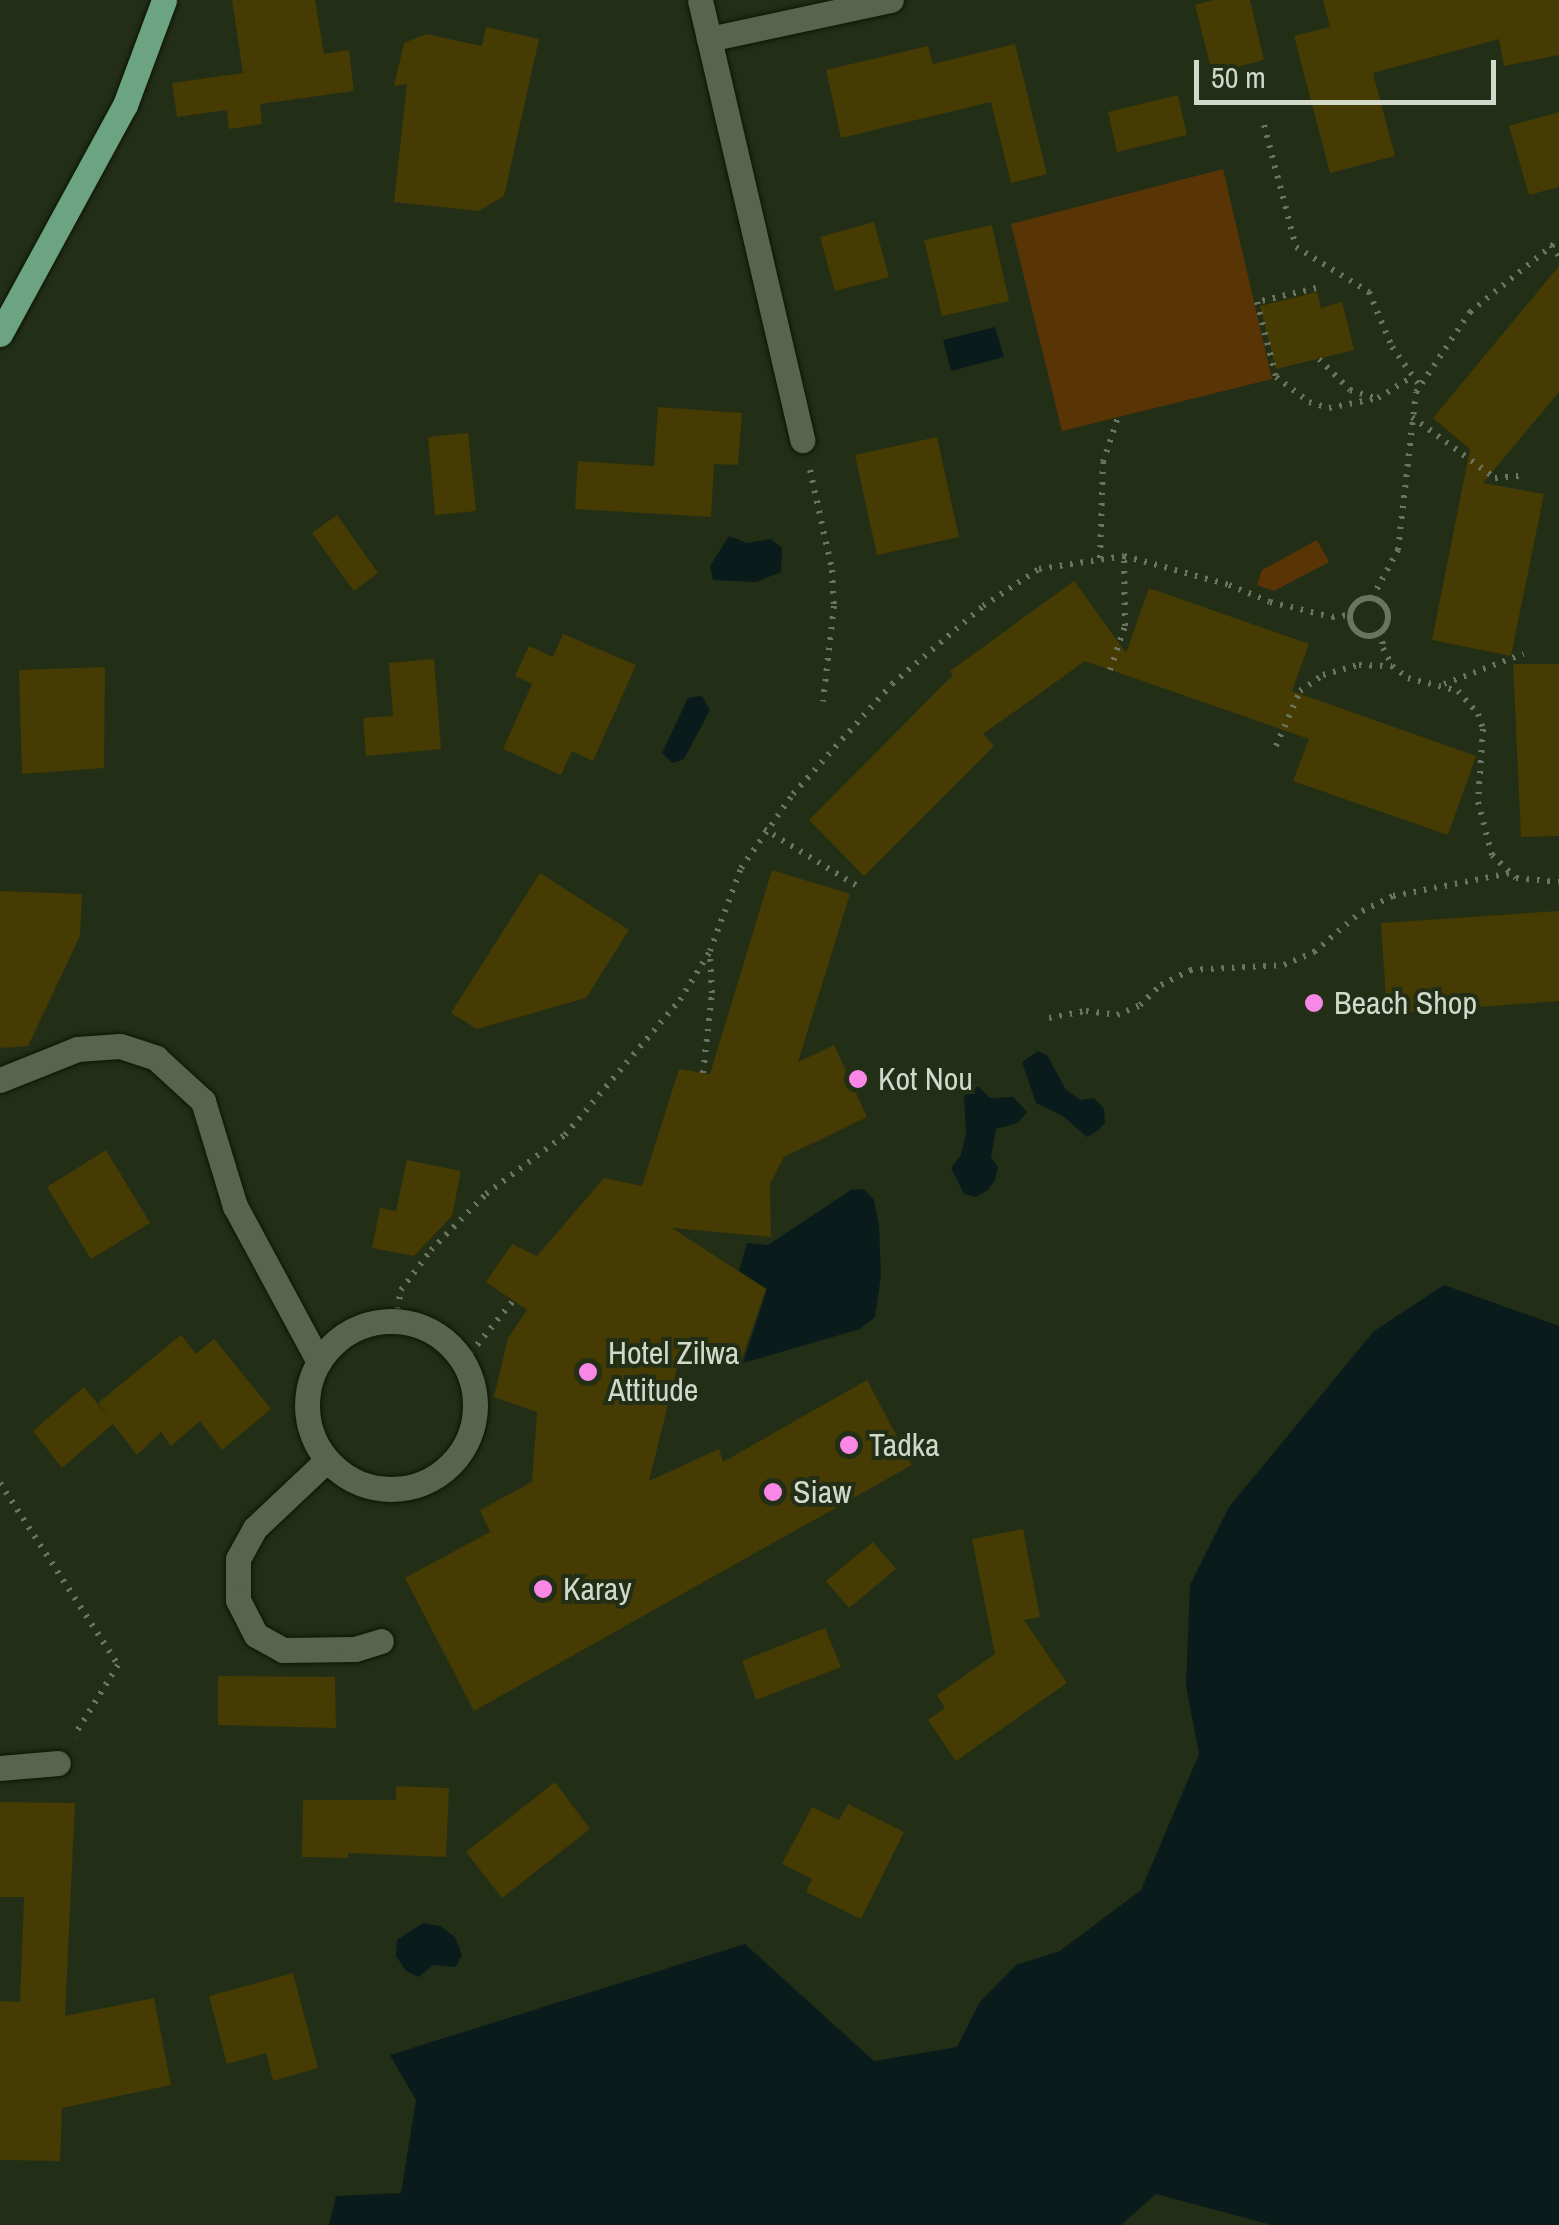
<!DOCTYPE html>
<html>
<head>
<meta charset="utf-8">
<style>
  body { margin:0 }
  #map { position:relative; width:1559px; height:2225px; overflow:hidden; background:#232e17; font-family:"Archivo Narrow",sans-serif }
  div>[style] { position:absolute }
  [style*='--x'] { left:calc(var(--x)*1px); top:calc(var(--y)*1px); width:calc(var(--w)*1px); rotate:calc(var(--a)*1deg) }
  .green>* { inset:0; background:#593506 }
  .water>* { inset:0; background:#0a1b1b }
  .building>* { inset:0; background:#453b03 }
  .path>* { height:6px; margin-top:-3px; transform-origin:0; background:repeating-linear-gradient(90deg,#6b7461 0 2.5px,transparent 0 10.5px) }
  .path>.ring { margin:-3px; padding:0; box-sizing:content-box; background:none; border:6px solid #6b7461; border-radius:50% }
  .roads { filter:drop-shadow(0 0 2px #0c1602) drop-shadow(0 0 2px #0c1602) }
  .minor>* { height:25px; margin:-12.5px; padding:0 12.5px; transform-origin:12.5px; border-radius:12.5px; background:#58654c }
  .minor>.ring { margin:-12.5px; padding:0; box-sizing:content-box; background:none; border:25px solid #58654c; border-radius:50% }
  .major>* { height:25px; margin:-12.5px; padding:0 12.5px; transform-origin:12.5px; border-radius:12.5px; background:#6ca381 }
  .dots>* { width:28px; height:28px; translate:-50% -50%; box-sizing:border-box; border:5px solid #232e17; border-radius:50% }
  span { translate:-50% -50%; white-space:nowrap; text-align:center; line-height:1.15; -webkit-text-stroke:8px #232e17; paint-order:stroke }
  .poi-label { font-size:32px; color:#d1d9cb }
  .left { translate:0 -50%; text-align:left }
  .scale { position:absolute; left:1194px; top:60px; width:302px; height:45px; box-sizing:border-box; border:5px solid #d1d9cb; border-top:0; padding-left:12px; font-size:30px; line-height:35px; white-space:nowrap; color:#d1d9cb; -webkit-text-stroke:8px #232e17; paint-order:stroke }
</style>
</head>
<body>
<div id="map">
  <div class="green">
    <i style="clip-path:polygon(1223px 169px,1272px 379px,1062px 431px,1011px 224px)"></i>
    <i style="clip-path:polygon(1317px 540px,1329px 562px,1274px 591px,1257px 585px,1262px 570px)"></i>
  </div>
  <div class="water">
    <i style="clip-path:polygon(995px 327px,1004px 357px,951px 371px,943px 340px)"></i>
    <i style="clip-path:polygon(729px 536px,747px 543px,771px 539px,782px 548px,781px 572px,756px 582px,713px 580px,710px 566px)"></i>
    <i style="clip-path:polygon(702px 696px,710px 710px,684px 759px,672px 763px,662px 753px,688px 698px)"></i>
    <i style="clip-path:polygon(1038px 1051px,1047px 1055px,1066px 1090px,1081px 1100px,1094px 1098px,1104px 1109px,1105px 1122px,1099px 1130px,1087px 1137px,1063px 1116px,1036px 1103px,1022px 1062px)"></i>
    <i style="clip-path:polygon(978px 1086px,990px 1098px,1013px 1097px,1027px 1112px,1018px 1123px,996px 1129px,991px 1157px,998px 1167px,995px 1180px,988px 1190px,976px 1197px,964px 1194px,951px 1168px,961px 1155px,966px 1134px,964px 1096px)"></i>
    <i style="clip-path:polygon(864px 1189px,874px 1200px,879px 1226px,881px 1276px,875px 1317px,860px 1329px,743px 1363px,767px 1289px,739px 1271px,747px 1243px,768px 1245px,851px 1190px)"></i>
    <i style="clip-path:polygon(1444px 1285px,1559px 1326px,1559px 2225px,1272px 2225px,1156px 2194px,1121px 2225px,329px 2225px,336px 2196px,401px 2193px,416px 2100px,390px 2055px,745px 1944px,874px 2061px,957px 2047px,979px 2003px,1016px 1965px,1060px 1951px,1141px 1890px,1199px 1754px,1186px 1686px,1190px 1585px,1229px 1507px,1374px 1331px)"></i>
    <i style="clip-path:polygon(423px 1923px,440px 1926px,455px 1937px,462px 1955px,456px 1967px,433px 1965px,419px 1977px,406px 1971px,396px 1956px,397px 1940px)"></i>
  </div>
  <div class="building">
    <i style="clip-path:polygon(232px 0,315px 0,324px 54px,349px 50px,354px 91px,260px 104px,262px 124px,229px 129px,227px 110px,177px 117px,172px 83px,243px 73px)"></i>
    <i style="clip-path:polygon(1214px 0,1250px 0,1264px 60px,1212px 73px,1195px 5px)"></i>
    <i style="clip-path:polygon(1323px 0,1559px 0,1559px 55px,1504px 66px,1499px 39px,1373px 73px,1395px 156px,1330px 173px,1294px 36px,1330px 27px)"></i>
    <i style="clip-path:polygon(486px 27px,539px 39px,504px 196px,479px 211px,394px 202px,407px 84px,394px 86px,404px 43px,426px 34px,482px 46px)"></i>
    <i style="clip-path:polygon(1015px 44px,1047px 174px,1011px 183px,991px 102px,841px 138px,826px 70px,928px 46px,933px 64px)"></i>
    <i style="clip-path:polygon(1178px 95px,1187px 135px,1117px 152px,1108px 112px)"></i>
    <i style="clip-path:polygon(1559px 112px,1559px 187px,1529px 195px,1509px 126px)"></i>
    <i style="clip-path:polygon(874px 222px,889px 277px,835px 291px,820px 237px)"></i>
    <i style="clip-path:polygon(992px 225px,1009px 301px,942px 316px,924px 240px)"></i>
    <i style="clip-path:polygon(1559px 266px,1559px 392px,1483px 483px,1544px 494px,1511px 656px,1432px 640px,1470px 449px,1433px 418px)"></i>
    <i style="clip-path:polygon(1317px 292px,1321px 308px,1342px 302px,1354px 350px,1276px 369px,1260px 306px)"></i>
    <i style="clip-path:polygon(658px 407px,742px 413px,738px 465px,714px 464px,711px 517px,575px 509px,578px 461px,654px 466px)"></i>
    <i style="clip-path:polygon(468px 433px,476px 511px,435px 515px,428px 437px)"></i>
    <i style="clip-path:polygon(937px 437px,959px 537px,877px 555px,855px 455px)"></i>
    <i style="clip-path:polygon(337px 515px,378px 573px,354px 591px,312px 533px)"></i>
    <i style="clip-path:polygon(1074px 581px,1126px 653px,1149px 588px,1309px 644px,1292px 691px,1476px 756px,1448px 835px,1293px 781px,1309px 739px,1085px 661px,983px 734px,994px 746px,864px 876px,809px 820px,953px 675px,950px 671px)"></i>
    <i style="clip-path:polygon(563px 634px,636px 665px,593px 761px,572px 751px,561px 775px,503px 749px,532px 684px,515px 676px,529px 646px,553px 657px)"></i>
    <i style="clip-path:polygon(434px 659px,441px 749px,366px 756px,363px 718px,393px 716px,389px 663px)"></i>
    <i style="clip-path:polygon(1513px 664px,1559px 664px,1559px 836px,1521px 837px)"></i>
    <i style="clip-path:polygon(105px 667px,104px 768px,22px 774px,19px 670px)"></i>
    <i style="clip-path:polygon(772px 870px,850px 894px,798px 1062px,834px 1045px,867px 1117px,784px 1157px,770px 1184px,771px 1237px,672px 1228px,766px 1289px,740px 1364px,681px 1352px,649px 1481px,719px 1449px,723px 1462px,867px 1380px,912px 1465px,474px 1711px,405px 1578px,490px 1532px,480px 1510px,532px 1482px,537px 1412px,494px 1397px,508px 1338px,527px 1310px,486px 1282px,512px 1244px,537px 1256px,604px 1178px,642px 1186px,679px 1069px,710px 1074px)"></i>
    <i style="clip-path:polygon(540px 873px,629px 930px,586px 998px,477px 1029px,451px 1013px)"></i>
    <i style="clip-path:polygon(0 891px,82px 894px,80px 936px,28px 1046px,0 1048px)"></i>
    <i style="clip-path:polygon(1559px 911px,1559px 1001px,1387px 1014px,1381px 923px)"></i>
    <i style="clip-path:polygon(106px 1150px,150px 1223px,91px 1259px,47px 1187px)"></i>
    <i style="clip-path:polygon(407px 1160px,461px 1171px,452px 1216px,414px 1256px,372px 1248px,380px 1208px,396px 1211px)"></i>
    <i style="clip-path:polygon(181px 1335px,196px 1354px,214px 1339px,271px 1409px,222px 1450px,200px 1421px,171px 1446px,161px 1432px,137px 1455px,113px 1424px,62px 1468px,33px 1431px,84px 1387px,112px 1422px,98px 1403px)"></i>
    <i style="clip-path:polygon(1023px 1529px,1040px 1617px,1024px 1620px,1067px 1683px,956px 1761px,928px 1720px,945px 1708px,937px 1695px,995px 1654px,972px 1539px)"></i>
    <i style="clip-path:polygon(873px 1542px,896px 1569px,849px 1608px,826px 1581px)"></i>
    <i style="clip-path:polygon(825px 1628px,841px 1667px,756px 1700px,742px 1661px)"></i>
    <i style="clip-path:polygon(218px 1676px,335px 1677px,336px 1728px,218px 1725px)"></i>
    <i style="clip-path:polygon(555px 1782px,590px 1829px,502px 1898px,466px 1852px)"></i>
    <i style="clip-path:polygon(396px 1786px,449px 1788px,446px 1857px,348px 1853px,348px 1858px,302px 1857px,303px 1800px,396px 1800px)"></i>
    <i style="clip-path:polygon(0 1802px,75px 1803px,65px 2016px,154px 1998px,171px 2085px,62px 2108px,60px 2161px,0 2160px,0 2001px,20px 2002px,24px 1897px,0 1897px)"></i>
    <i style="clip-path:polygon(848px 1804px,904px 1832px,861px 1919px,806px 1892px,812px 1879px,782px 1864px,812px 1807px,839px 1820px)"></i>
    <i style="clip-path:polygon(293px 1973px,318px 2068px,273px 2081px,266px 2053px,227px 2064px,209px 1996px)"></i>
  </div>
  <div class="path">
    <i style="--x:1264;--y:125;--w:126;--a:75.3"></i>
    <i style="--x:1296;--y:247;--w:86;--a:31.7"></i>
    <i style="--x:1369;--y:292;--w:60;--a:67.3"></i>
    <i style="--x:1392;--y:347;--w:48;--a:54.3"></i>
    <i style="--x:1551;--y:245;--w:14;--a:54"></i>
    <i style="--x:1316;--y:288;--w:61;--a:166.7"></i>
    <i style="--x:1257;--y:302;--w:77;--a:75.8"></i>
    <i style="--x:1276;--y:377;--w:41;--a:37.1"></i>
    <i style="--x:1309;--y:402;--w:21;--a:17"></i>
    <i style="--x:1329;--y:408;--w:50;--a:-11.5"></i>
    <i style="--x:1378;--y:398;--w:40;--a:-32"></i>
    <i style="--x:1319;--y:359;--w:44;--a:45"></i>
    <i style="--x:1350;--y:390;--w:24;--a:17"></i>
    <i style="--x:1412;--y:417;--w:103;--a:36.3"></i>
    <i style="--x:1495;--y:478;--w:25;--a:-5"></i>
    <i style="--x:810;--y:470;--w:102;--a:77.6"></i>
    <i style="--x:832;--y:570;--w:36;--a:87"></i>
    <i style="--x:834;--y:606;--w:96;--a:96.6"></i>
    <i style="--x:1100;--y:558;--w:96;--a:-88.2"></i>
    <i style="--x:1103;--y:462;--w:47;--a:-71.6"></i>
    <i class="ring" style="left:1350px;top:598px;width:32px;height:32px"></i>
    <i style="--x:1372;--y:598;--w:55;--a:-61.6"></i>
    <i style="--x:1398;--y:550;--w:159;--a:-83.5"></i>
    <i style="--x:1416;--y:392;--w:97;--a:-56"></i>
    <i style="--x:1470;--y:312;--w:114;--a:-39"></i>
    <i style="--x:1381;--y:631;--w:17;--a:83"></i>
    <i style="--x:1383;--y:648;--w:20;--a:63"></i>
    <i style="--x:1392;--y:666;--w:20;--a:37"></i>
    <i style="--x:1408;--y:678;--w:52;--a:14.6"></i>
    <i style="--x:1458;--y:691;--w:30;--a:49"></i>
    <i style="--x:1478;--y:714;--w:16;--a:72"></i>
    <i style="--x:1483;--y:729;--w:73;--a:93.9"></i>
    <i style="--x:1478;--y:802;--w:55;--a:75.2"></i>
    <i style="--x:1492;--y:855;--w:33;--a:44"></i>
    <i style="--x:1516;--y:878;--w:43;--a:5.3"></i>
    <i style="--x:1110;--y:670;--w:46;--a:-71.2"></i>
    <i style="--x:1125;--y:626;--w:70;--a:-90.8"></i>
    <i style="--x:1444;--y:684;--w:85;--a:-20.8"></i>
    <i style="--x:1276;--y:746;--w:60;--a:-66.4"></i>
    <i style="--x:1300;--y:691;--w:28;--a:-35"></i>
    <i style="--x:1323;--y:675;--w:37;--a:-16"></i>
    <i style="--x:1359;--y:665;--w:33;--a:2"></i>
    <i style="--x:764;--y:829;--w:111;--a:31.4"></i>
    <i style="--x:1049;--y:1018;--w:38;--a:-11"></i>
    <i style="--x:1086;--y:1011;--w:31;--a:7"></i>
    <i style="--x:1117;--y:1015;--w:25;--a:-23"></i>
    <i style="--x:1140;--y:1005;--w:29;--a:-44"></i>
    <i style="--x:1161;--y:985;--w:33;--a:-27"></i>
    <i style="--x:1190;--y:970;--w:94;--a:-3"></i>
    <i style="--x:1284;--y:965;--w:33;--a:-23"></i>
    <i style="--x:1314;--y:952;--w:63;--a:-40.5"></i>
    <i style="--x:1362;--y:911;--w:34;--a:-26"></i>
    <i style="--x:1393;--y:896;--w:119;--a:-11.1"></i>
    <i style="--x:703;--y:1073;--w:81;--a:-83.6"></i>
    <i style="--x:712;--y:993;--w:39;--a:-93"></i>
    <i style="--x:396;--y:1320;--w:30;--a:-81"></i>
    <i style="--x:401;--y:1290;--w:50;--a:-53.1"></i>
    <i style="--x:431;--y:1250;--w:78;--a:-45.5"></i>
    <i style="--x:486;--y:1194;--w:99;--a:-36.8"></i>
    <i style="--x:565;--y:1135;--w:177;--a:-49.6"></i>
    <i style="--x:680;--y:1000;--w:57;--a:-58.5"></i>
    <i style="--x:710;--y:951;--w:89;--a:-69.5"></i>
    <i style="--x:741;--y:868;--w:90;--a:-54.9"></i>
    <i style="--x:793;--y:794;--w:148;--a:-48"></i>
    <i style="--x:892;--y:684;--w:120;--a:-40.6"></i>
    <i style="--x:983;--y:606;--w:67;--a:-33.5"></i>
    <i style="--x:1039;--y:569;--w:86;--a:-8.7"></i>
    <i style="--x:1124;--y:556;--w:109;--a:15.4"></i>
    <i style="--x:1229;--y:585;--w:44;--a:22.5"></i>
    <i style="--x:1270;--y:602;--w:64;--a:13.6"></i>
    <i style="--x:1332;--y:617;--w:17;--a:-7"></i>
    <i style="--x:464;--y:1361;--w:77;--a:-50.8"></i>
    <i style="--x:0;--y:1483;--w:217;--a:57"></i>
    <i style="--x:118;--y:1665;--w:84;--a:121.8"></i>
  </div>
  <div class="roads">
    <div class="minor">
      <i style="--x:700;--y:0;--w:452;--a:76.9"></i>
      <i style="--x:709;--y:39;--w:186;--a:-12.1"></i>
      <i style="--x:0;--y:1080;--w:83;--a:-21.9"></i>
      <i style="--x:77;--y:1049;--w:43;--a:-4"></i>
      <i style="--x:120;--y:1046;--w:38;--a:18"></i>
      <i style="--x:156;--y:1058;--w:64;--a:42.5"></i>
      <i style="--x:203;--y:1101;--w:110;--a:73.1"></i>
      <i style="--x:235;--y:1206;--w:177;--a:61.7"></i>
      <i class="ring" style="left:307px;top:1321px;width:143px;height:143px"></i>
      <i style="--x:327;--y:1460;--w:99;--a:136.6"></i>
      <i style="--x:255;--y:1528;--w:35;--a:119"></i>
      <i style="--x:238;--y:1559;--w:41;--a:90"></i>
      <i style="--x:238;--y:1600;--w:39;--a:63"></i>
      <i style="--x:256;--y:1635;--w:31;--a:29"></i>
      <i style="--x:283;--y:1650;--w:72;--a:-0.8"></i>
      <i style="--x:355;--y:1649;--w:27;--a:-17"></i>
      <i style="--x:0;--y:1768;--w:58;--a:-4.9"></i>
    </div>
    <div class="major">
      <i style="--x:0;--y:334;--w:261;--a:-61.4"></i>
      <i style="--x:125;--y:105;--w:112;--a:-69.6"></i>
    </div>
  </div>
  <div class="dots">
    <i style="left:1314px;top:1003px;background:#f987e8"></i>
    <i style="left:858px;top:1079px;background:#f987e8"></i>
    <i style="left:588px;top:1372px;background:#f987e8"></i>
    <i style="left:849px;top:1445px;background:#f987e8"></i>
    <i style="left:773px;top:1492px;background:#f987e8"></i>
    <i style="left:543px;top:1589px;background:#f987e8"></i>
  </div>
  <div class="poi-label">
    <span class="left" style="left:1334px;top:1003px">Beach Shop</span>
    <span class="left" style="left:878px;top:1079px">Kot Nou</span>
    <span class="left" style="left:608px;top:1372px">Hotel Zilwa<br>Attitude</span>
    <span class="left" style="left:869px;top:1445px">Tadka</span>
    <span class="left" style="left:793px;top:1492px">Siaw</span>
    <span class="left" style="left:563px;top:1589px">Karay</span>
  </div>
  <div class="scale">50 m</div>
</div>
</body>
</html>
